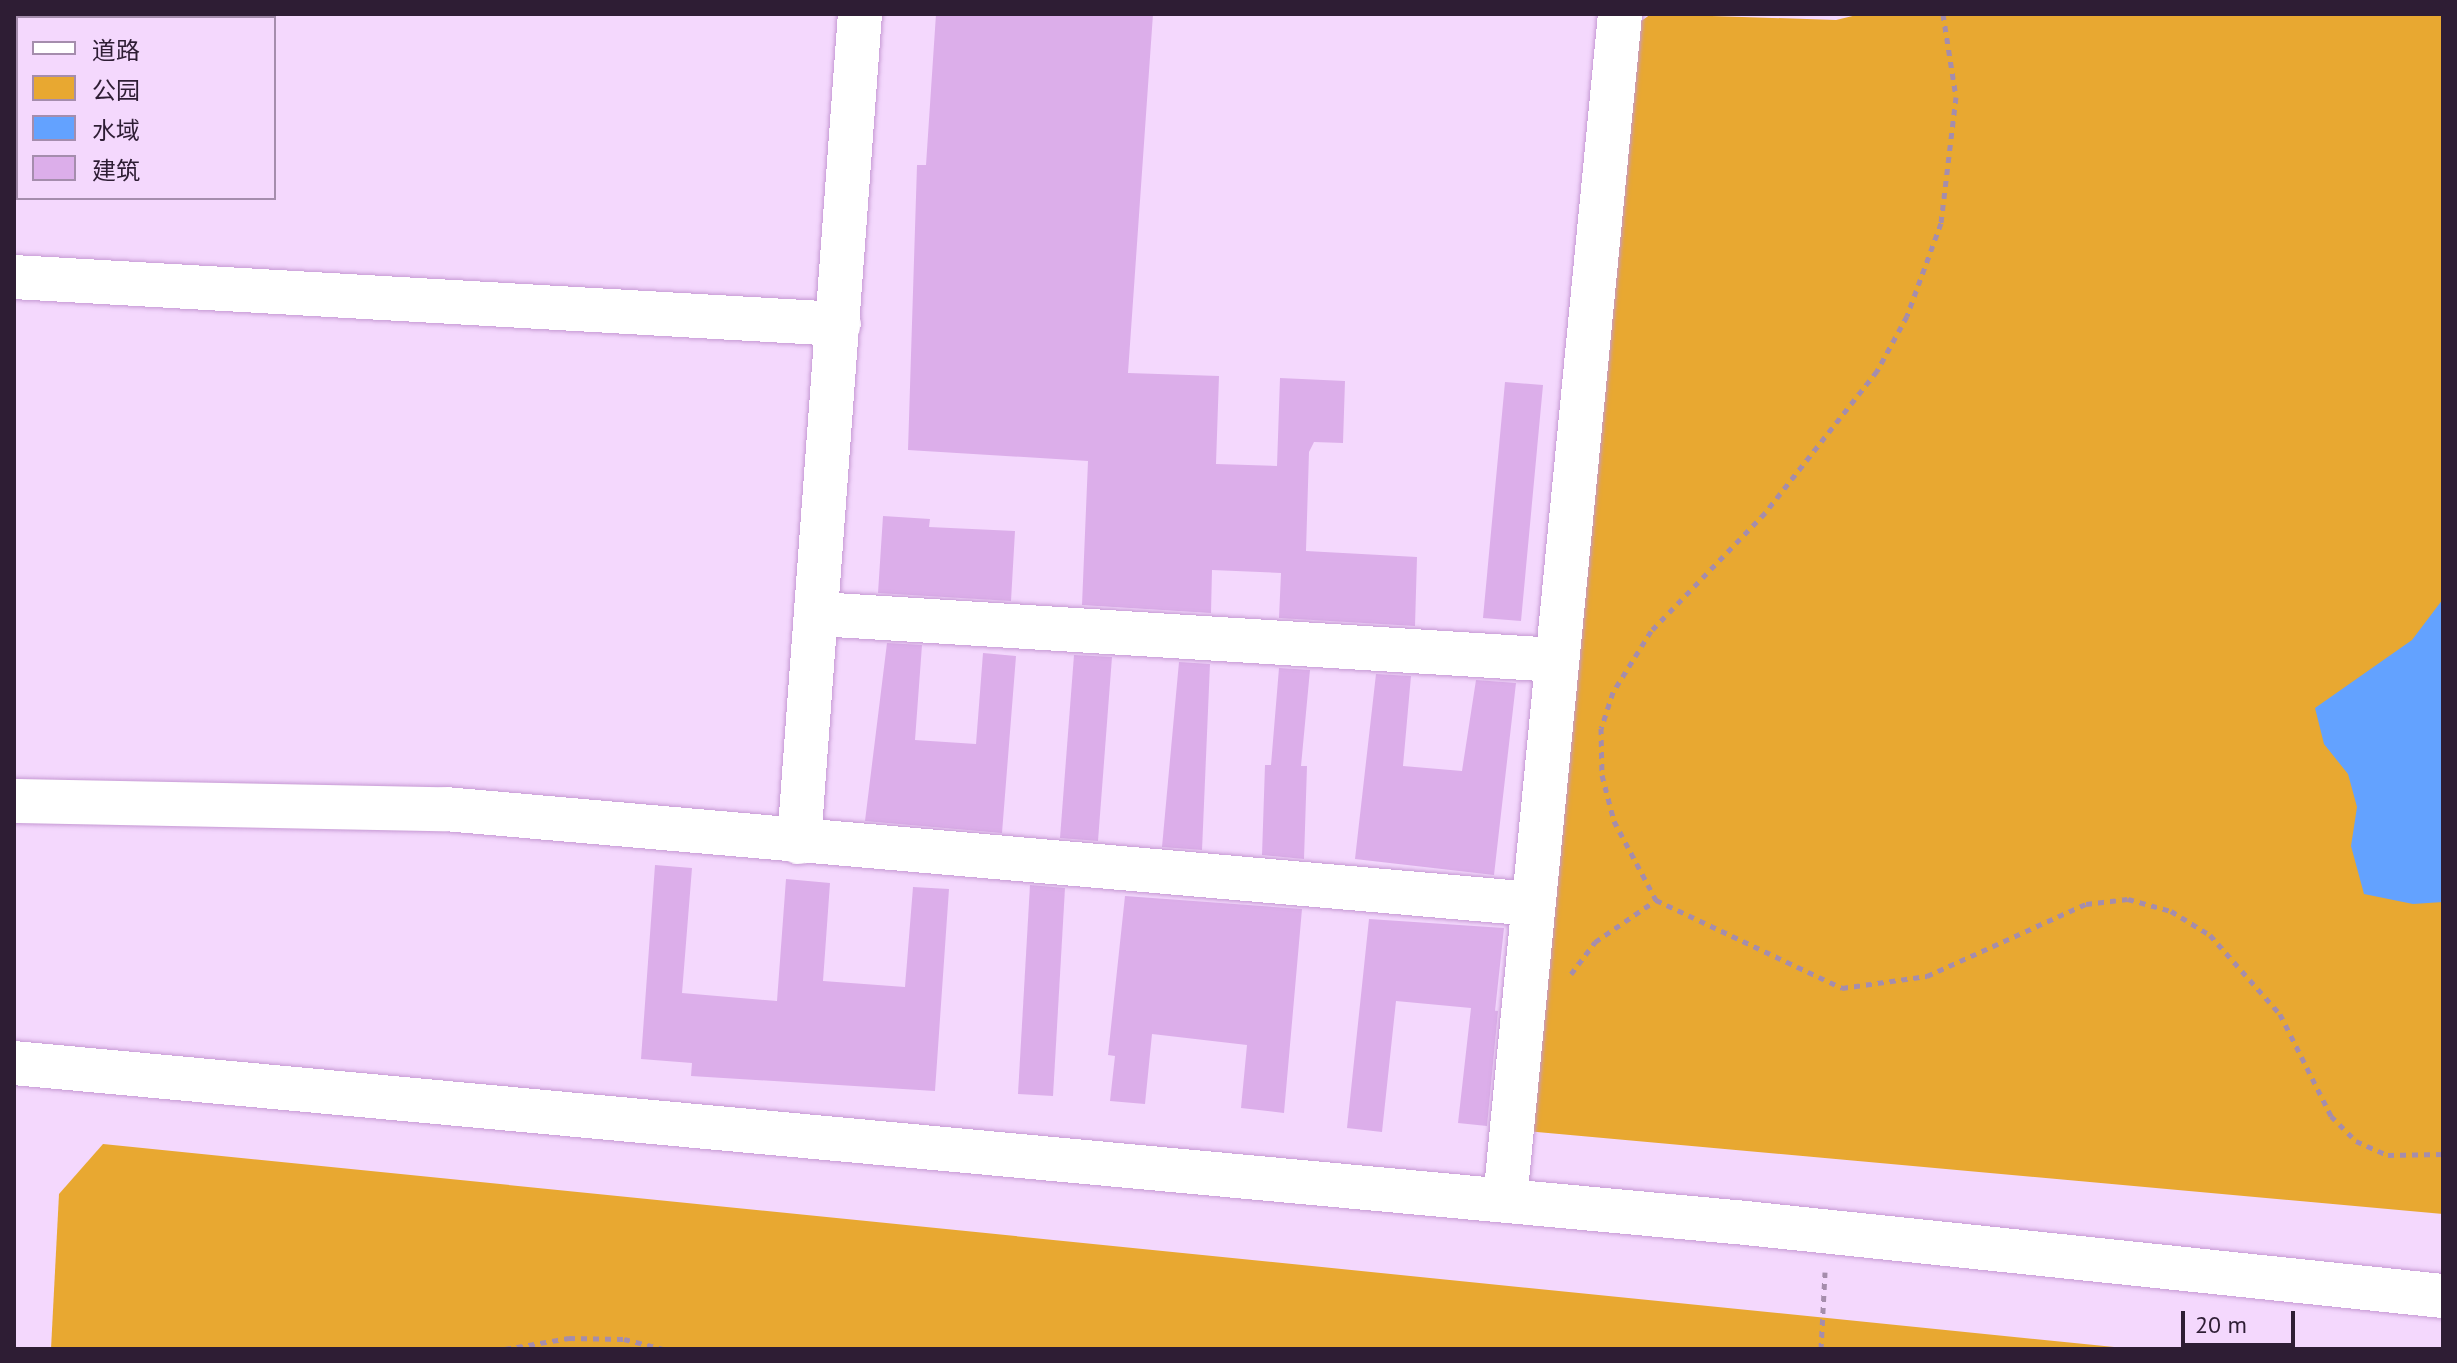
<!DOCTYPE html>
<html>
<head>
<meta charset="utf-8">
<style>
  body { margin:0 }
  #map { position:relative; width:2457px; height:1363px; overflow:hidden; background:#f4d8fd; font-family:"PT Sans","Noto Sans SC",sans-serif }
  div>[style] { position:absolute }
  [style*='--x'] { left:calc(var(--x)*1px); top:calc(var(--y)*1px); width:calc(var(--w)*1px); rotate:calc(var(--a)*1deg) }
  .green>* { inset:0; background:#e8a831 }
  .water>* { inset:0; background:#63a2ff }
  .building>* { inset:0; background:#dcaeea }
  .path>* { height:5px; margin-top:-2.5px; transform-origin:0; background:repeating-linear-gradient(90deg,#a58dac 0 6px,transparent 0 12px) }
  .roads { filter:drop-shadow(0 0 2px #c598d3) drop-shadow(0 0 2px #c598d3) }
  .minor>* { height:44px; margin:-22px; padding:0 22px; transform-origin:22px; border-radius:22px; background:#fff }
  span { translate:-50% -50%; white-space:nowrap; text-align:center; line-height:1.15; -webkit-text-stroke:8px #f4d8fd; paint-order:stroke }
  .frame { position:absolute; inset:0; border:16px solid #2e1d34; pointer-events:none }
  .legend { position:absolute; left:16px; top:16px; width:260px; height:184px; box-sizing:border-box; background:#f4d8fd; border:2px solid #a58dad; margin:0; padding:10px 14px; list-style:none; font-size:24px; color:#2e1d34 }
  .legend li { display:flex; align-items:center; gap:16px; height:40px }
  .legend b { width:40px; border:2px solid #a58dad }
  .scale { position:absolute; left:2181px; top:1311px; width:114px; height:36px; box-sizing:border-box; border:4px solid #2e1d34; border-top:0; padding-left:10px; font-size:24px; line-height:28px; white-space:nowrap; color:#2e1d34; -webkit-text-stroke:6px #f4d8fd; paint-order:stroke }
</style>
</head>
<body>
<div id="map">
  <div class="green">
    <i style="clip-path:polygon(1651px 14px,1836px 20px,1861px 14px,2443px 14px,2443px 1214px,1526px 1131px,1640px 22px)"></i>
    <i style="clip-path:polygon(103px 1144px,2134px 1349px,51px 1349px,59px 1194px)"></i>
  </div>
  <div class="water">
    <i style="clip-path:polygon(2443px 599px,2443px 902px,2413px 904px,2364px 894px,2351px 846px,2357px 807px,2348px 774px,2324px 744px,2315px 708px,2412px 640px)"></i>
  </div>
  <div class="building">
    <i style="clip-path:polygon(936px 14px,1153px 14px,1128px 373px,1219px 376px,1216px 464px,1277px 466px,1280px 378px,1345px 381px,1343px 443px,1314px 442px,1309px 452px,1306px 551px,1417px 557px,1415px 626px,1279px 618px,1281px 573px,1212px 570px,1211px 613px,1082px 605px,1088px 461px,908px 450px,917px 165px,926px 165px)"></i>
    <i style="clip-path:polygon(1505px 382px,1543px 385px,1521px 621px,1483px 618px)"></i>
    <i style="clip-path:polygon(883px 516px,930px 519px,929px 527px,1015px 531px,1011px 601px,878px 593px)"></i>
    <i style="clip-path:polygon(887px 643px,922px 645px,915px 740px,976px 744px,983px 653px,1016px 656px,1002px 833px,865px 821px)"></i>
    <i style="clip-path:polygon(1074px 655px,1112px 657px,1098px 841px,1060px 838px)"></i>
    <i style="clip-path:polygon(1179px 662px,1210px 664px,1202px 850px,1162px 847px)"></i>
    <i style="clip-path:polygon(1279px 668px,1310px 670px,1301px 766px,1307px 766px,1304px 859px,1262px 855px,1265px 765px,1271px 765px)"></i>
    <i style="clip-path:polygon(1376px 674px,1411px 676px,1403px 766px,1462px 771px,1476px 680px,1516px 683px,1494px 875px,1355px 859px)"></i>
    <i style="clip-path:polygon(655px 865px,692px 868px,682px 993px,777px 1001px,786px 879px,830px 883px,823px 981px,905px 987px,913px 887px,949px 889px,935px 1091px,691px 1076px,692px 1063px,641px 1059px)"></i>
    <i style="clip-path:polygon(1030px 885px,1065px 888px,1053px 1096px,1018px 1094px)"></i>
    <i style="clip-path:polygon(1125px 896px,1302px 909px,1284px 1113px,1241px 1108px,1247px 1045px,1152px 1034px,1145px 1104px,1110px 1101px,1115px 1056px,1108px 1055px)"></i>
    <i style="clip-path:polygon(1369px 919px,1504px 928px,1495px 1011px,1479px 1009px,1498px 1011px,1487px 1126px,1458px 1123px,1471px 1008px,1396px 1001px,1382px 1132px,1347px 1128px)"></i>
  </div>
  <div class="path">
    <i style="--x:1943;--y:14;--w:84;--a:81.1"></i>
    <i style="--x:1956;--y:97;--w:127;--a:96.8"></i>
    <i style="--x:1941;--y:223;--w:99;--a:110.1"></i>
    <i style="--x:1907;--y:316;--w:63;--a:118.6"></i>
    <i style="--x:1877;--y:371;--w:181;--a:128.3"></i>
    <i style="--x:1765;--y:513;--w:164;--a:134"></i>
    <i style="--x:1651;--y:631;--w:72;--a:121.9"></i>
    <i style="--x:1613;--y:692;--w:38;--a:108"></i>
    <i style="--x:1601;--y:728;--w:47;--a:88.8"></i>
    <i style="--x:1602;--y:775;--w:48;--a:75.4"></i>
    <i style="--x:1614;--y:821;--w:89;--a:62"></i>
    <i style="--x:1656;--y:900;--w:206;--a:25.3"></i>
    <i style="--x:1842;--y:988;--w:86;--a:-8"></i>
    <i style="--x:1927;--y:976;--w:175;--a:-24.4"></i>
    <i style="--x:2086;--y:904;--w:42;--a:-6.8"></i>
    <i style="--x:2128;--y:899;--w:45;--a:15.6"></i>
    <i style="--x:2171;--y:911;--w:46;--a:31.6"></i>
    <i style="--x:2210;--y:935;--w:106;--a:48.5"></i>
    <i style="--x:2280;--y:1014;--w:114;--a:63.4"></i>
    <i style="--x:2331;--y:1116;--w:35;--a:45"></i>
    <i style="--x:2356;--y:1141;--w:35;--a:24"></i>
    <i style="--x:2388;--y:1155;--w:55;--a:-1"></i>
    <i style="--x:1571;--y:974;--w:40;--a:-53"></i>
    <i style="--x:1595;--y:942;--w:74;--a:-34.5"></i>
    <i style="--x:505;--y:1349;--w:65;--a:-9.8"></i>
    <i style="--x:569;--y:1338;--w:55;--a:1"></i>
    <i style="--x:624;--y:1339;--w:40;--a:14.4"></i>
    <i style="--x:1821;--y:1349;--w:77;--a:-87"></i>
  </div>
  <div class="roads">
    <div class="minor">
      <i style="--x:14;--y:277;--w:826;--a:3.26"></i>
      <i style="--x:819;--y:614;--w:738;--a:3.57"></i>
      <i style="--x:14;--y:801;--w:431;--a:1.1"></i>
      <i style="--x:445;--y:809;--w:1092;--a:4.99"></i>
      <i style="--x:799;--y:842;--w:830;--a:-85.79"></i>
      <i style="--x:14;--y:1063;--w:1729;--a:5.28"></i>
      <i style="--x:1736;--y:1222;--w:711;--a:5.98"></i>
      <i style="--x:1505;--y:1200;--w:1192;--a:-84.46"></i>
    </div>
  </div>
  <div class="frame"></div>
  <ul class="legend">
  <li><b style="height:10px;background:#fff"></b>道路</li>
  <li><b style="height:22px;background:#e8a831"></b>公园</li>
  <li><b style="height:22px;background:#63a2ff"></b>水域</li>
  <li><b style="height:22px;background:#dcaeea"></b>建筑</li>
  </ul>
  <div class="scale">20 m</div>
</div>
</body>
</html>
